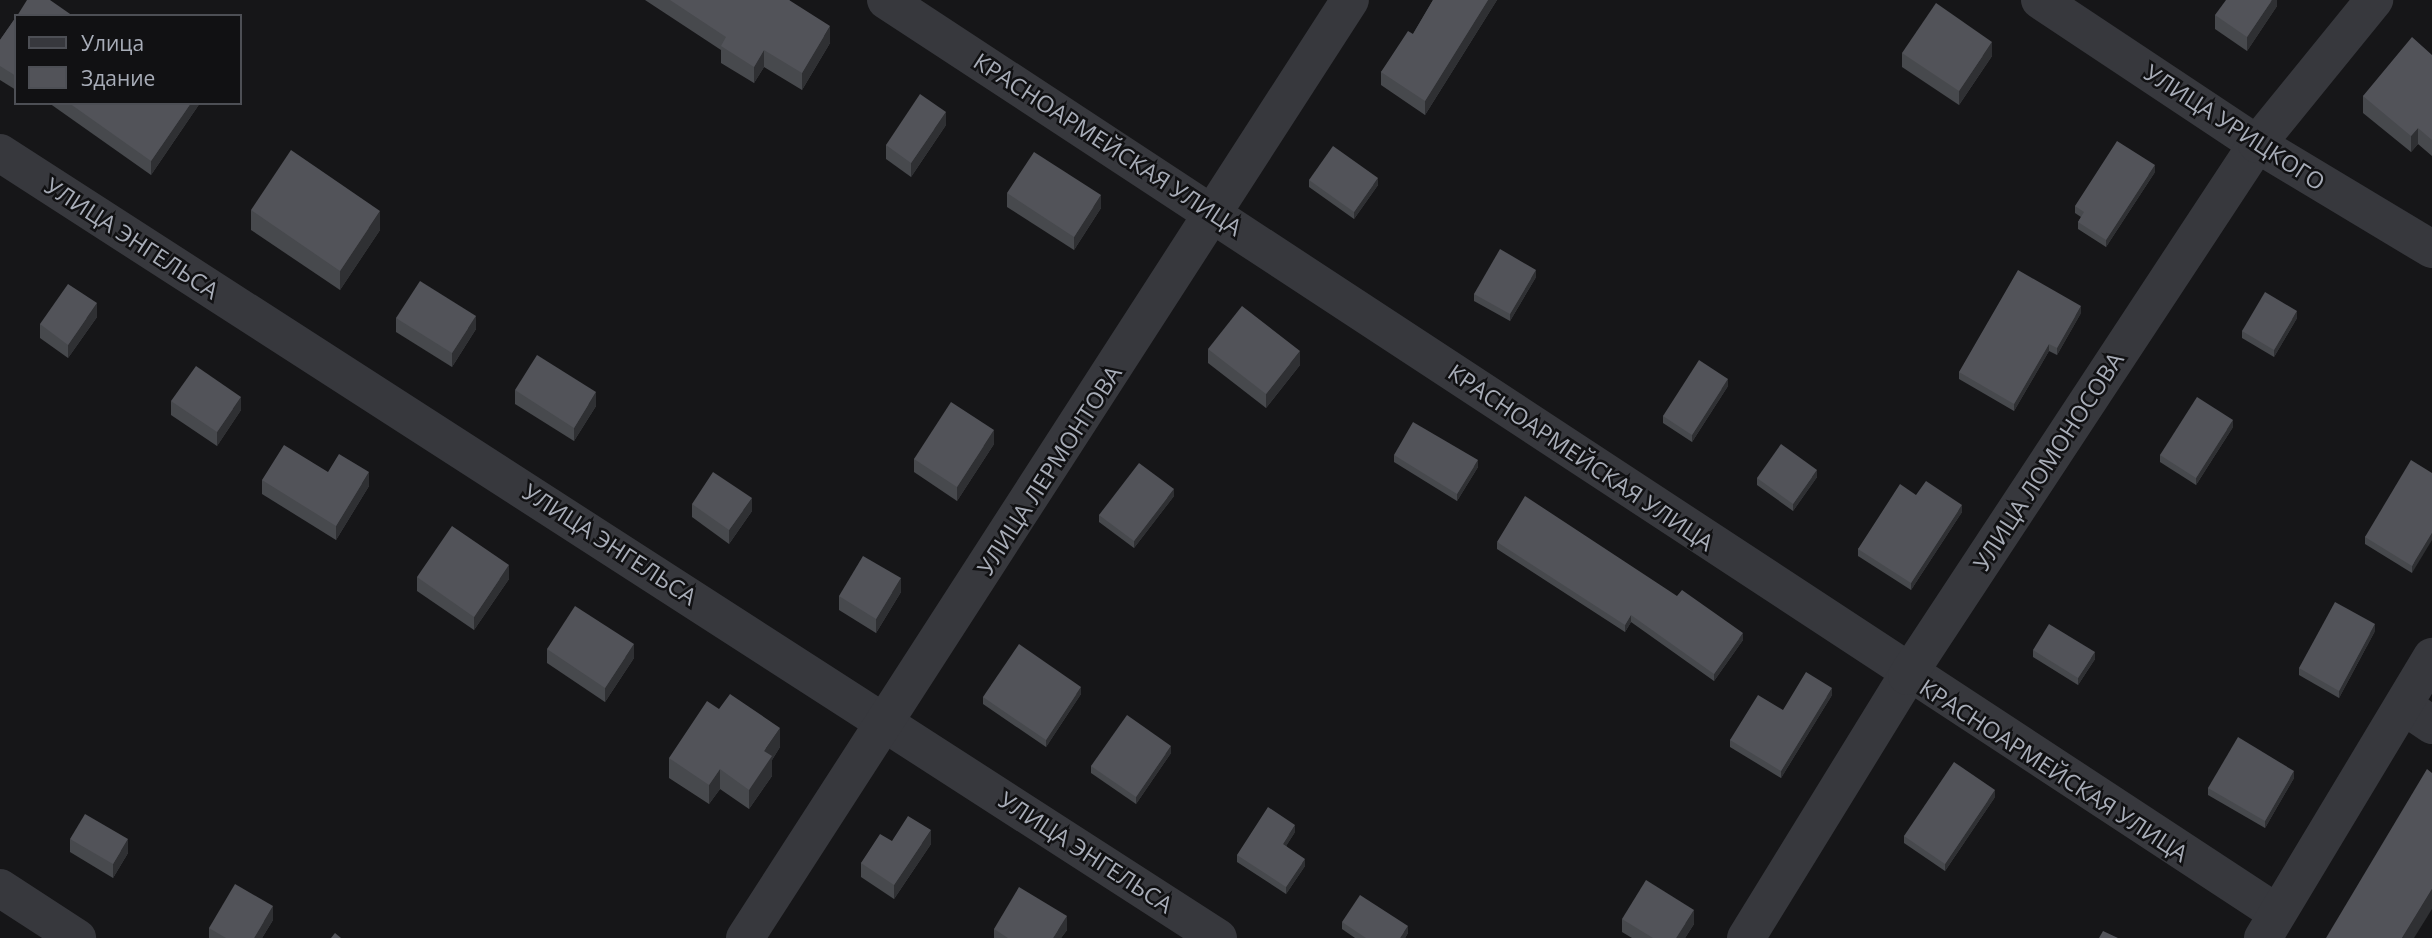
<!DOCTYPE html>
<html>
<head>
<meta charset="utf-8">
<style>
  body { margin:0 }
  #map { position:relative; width:2432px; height:938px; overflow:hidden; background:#161618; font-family:"Open Sans",sans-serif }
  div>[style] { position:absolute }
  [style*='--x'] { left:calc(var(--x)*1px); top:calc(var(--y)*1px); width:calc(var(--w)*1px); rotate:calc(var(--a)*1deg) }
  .minor>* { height:38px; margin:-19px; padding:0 19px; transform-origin:19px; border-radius:19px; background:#37383d }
  .wall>* { inset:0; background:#47494d }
  .shaded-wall>* { inset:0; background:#2f3033 }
  .building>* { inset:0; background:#525359 }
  span { translate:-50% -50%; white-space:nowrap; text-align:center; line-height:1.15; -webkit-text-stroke:5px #111113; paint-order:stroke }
  .street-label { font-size:23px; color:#a8adb8 }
  .legend { position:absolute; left:14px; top:14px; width:228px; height:91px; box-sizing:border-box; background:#111113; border:2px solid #4d4f55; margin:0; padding:9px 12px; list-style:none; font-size:21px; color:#a8adb8 }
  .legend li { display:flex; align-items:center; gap:14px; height:35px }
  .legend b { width:35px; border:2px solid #4d4f55 }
</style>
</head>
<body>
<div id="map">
  <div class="minor">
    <i style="--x:886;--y:0;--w:1664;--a:33.28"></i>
    <i style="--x:2040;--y:0;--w:260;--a:33.6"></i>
    <i style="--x:2257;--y:144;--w:204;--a:31"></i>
    <i style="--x:0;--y:153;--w:1449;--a:32.8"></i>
    <i style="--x:2404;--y:706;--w:34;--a:34"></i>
    <i style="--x:0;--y:888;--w:92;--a:33"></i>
    <i style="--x:745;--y:938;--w:1116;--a:-57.18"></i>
    <i style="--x:1746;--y:938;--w:308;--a:-58.4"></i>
    <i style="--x:1907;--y:676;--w:637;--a:-56.66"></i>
    <i style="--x:2257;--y:144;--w:186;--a:-50.9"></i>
    <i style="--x:2263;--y:938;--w:328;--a:-59"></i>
  </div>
  <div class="wall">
    <i style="clip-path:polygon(645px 0,789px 0,830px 43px,802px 90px,764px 67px,754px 83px,721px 63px,721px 50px)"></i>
    <i style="clip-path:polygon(1433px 0,1497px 0,1425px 115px,1381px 85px,1381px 72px,1413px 34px)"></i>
    <i style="clip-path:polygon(2277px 0,2277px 6px,2247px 51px,2215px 29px,2215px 15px)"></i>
    <i style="clip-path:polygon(16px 17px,16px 90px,0 80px,0 40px)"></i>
    <i style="clip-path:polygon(1902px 53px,1992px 56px,1959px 105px,1902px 67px)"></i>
    <i style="clip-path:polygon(2432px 55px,2432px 156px,2418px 144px,2411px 152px,2363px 113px,2363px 96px)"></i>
    <i style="clip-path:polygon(49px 103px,200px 103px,151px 175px)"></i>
    <i style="clip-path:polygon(946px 125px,911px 177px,886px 159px,886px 145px)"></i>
    <i style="clip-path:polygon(2155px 172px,2106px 247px,2078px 229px,2078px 222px,2081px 217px,2075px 213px,2075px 206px)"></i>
    <i style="clip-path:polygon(1309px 180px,1378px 185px,1354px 219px,1309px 187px)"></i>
    <i style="clip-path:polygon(1007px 193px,1101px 208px,1074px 250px,1007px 207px)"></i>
    <i style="clip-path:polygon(251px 210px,380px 230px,340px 290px,251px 230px)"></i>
    <i style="clip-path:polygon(1536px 277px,1510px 321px,1474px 301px,1474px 294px)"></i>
    <i style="clip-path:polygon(2081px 313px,2057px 355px,2049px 351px,2014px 411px,1959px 379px,1959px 372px)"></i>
    <i style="clip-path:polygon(97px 317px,68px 358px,40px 338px,40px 324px)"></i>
    <i style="clip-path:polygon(396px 318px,476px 329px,452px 367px,396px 332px)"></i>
    <i style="clip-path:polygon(2297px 318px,2274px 357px,2242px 338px,2242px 331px)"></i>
    <i style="clip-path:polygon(1208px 349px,1300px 365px,1266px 408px,1208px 363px)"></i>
    <i style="clip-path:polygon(1728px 386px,1692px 442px,1663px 423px,1663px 416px)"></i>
    <i style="clip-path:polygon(515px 390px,596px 406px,574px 441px,515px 404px)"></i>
    <i style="clip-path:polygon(171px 401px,241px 410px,217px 446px,171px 415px)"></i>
    <i style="clip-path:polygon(2233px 427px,2196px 485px,2160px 462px,2160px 455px)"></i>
    <i style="clip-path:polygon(994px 444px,957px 501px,914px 472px,914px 459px)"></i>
    <i style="clip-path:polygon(1394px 455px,1478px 467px,1457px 501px,1394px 462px)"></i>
    <i style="clip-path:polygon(328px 472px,369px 486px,336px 540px,262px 494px,262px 480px)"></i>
    <i style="clip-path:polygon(2432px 473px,2412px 573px,2365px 544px,2365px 537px)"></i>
    <i style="clip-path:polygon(1817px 477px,1793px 511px,1757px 485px,1757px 478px)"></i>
    <i style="clip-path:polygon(1916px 495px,1962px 512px,1911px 590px,1858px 556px,1858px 549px)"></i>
    <i style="clip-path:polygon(1174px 496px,1134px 548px,1099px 522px,1099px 515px)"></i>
    <i style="clip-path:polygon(692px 504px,752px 511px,729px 544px,692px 517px)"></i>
    <i style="clip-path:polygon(1497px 542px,1743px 640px,1714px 681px,1631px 622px,1625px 632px,1497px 549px)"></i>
    <i style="clip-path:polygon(417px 577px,509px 579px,474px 630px,417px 591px)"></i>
    <i style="clip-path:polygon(901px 592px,876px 633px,839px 610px,839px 596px)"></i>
    <i style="clip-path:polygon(2375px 631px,2339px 698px,2299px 675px,2299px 668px)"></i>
    <i style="clip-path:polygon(547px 649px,634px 658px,605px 702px,547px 663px)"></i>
    <i style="clip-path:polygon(2033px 650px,2095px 659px,2078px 685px,2033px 657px)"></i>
    <i style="clip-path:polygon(1081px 694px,1046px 747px,983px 704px,983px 697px)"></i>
    <i style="clip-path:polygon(1832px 695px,1781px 778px,1730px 747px,1730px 740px,1783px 710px)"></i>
    <i style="clip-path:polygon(780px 747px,772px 760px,772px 776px,749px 809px,720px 789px,709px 804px,669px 778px,669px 758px)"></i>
    <i style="clip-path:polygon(1171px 753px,1136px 804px,1091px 773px,1091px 766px)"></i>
    <i style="clip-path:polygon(2294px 778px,2265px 828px,2208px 795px,2208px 788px)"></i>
    <i style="clip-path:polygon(1995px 797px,1945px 871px,1904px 843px,1904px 836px)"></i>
    <i style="clip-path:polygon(1295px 832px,1286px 846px,1305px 866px,1286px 894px,1237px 862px,1237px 855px)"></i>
    <i style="clip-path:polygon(70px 839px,128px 853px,113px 878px,70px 852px)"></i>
    <i style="clip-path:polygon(892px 841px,931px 844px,894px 899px,861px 877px,861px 863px)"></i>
    <i style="clip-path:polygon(1622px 919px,1694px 924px,1685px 938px,1632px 938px,1622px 932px)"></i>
    <i style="clip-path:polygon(273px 920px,262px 938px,209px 938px,209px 928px)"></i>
    <i style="clip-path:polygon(1342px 922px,1408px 933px,1405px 938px,1355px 938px,1342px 929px)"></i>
    <i style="clip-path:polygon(994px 929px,1067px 930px,1061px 938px,994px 938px)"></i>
  </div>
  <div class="shaded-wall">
    <i style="clip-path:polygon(1488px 0,1497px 0,1425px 115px,1425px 101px)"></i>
    <i style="clip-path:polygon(2272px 0,2277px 0,2277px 6px,2247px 51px,2247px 37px)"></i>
    <i style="clip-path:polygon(830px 26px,830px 43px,802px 90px,802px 73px)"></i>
    <i style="clip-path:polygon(1992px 42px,1992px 56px,1959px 105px,1959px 91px)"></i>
    <i style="clip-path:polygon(764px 50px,764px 67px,754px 83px,754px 67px)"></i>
    <i style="clip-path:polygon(191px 103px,200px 103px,151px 175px,151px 161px)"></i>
    <i style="clip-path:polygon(946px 112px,946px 125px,911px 177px,911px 163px)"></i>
    <i style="clip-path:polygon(2418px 128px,2418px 144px,2411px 152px,2411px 136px)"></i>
    <i style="clip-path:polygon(2155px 165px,2155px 172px,2106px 247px,2106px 240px)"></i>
    <i style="clip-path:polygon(1378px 178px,1378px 185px,1354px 219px,1354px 212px)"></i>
    <i style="clip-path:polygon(1101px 195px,1101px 208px,1074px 250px,1074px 237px)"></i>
    <i style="clip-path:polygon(380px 211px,380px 230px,340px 290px,340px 271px)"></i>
    <i style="clip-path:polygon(1536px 270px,1536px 277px,1510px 321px,1510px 314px)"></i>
    <i style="clip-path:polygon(97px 303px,97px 317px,68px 358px,68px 345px)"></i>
    <i style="clip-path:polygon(2081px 306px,2081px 313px,2057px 355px,2057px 348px)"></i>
    <i style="clip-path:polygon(2297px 311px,2297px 318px,2274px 357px,2274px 350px)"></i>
    <i style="clip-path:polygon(476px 316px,476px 329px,452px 367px,452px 353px)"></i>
    <i style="clip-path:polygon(2049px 344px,2049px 351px,2014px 411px,2014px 404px)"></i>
    <i style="clip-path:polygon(1300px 351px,1300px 365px,1266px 408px,1266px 394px)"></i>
    <i style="clip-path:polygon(1728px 379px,1728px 386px,1692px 442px,1692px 435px)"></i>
    <i style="clip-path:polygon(596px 392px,596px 406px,574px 441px,574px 428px)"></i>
    <i style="clip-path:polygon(241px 397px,241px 410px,217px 446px,217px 432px)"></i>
    <i style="clip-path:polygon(2233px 420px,2233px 427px,2196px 485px,2196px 478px)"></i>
    <i style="clip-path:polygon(994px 430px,994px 444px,957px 501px,957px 487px)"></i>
    <i style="clip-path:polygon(1478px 460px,1478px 467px,1457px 501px,1457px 494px)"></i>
    <i style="clip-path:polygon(1817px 470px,1817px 477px,1793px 511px,1793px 504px)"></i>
    <i style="clip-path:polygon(369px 472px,369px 486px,336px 540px,336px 526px)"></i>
    <i style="clip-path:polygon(1174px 489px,1174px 496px,1134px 548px,1134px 541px)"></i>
    <i style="clip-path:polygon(752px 498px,752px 511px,729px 544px,729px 530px)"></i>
    <i style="clip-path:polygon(1962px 505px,1962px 512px,1911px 590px,1911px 583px)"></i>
    <i style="clip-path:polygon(2432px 533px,2432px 540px,2412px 573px,2412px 566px)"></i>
    <i style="clip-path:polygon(509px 565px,509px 579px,474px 630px,474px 617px)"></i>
    <i style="clip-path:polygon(901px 578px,901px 592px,876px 633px,876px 619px)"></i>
    <i style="clip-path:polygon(1631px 615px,1631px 622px,1625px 632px,1625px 625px)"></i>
    <i style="clip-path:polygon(2375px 624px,2375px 631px,2339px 698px,2339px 691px)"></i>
    <i style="clip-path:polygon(1743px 633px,1743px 640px,1714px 681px,1714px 674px)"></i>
    <i style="clip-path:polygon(634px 644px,634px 658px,605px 702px,605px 688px)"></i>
    <i style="clip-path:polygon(2095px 652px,2095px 659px,2078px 685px,2078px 678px)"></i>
    <i style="clip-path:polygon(1081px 687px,1081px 694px,1046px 747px,1046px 740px)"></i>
    <i style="clip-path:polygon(1832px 688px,1832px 695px,1781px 778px,1781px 771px)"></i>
    <i style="clip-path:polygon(780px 728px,780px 747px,772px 760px,772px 776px,749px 809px,749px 790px,764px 751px)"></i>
    <i style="clip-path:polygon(1171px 746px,1171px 753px,1136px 804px,1136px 797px)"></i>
    <i style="clip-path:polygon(720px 769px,720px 789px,709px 804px,709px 785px)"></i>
    <i style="clip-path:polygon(2294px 771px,2294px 778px,2265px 828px,2265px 821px)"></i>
    <i style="clip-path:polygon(1995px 790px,1995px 797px,1945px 871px,1945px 864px)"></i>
    <i style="clip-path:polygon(1295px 825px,1295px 832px,1283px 851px,1283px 844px)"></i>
    <i style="clip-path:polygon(931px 830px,931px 844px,894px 899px,894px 885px)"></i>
    <i style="clip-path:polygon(128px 839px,128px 853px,113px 878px,113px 864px)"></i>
    <i style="clip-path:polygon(1305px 859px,1305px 866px,1286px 894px,1286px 887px)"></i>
    <i style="clip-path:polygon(2432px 889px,2432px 909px,2414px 938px,2402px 938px)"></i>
    <i style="clip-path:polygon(273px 906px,273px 920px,262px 938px,254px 938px)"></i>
    <i style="clip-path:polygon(1694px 910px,1694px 924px,1685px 938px,1676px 938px)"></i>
    <i style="clip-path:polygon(1067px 916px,1067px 930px,1061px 938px,1053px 938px)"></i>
    <i style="clip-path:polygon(1408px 926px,1408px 933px,1405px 938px,1400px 938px)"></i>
  </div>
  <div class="building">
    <i style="clip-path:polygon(27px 0,50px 0,73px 16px,17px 16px)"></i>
    <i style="clip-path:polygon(670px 0,789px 0,830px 26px,802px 73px,764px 50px,754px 67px,721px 46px,726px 37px)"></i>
    <i style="clip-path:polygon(1433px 0,1488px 0,1425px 101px,1381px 72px,1408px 31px,1413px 34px)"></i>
    <i style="clip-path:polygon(2226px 0,2272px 0,2247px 37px,2215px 15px)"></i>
    <i style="clip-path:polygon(1936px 3px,1992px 42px,1959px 91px,1902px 53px)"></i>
    <i style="clip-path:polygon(16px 17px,16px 76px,0 66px,0 40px)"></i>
    <i style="clip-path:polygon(2412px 37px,2432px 55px,2432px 140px,2418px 128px,2411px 136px,2363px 96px)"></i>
    <i style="clip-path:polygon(920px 94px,946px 112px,911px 163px,886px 145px)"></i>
    <i style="clip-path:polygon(69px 103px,191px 103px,151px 161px)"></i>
    <i style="clip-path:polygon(2117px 141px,2155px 165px,2106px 240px,2078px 222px,2084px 212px,2075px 206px)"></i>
    <i style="clip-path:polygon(1333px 146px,1378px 178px,1354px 212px,1309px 180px)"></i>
    <i style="clip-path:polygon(291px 150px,380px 211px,340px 271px,251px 210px)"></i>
    <i style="clip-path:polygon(1034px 152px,1101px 195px,1074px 237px,1007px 193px)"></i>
    <i style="clip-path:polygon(1500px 249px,1536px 270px,1510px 314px,1474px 294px)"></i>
    <i style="clip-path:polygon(2018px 270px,2081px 306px,2057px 348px,2049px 344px,2014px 404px,1959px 372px)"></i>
    <i style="clip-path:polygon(420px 281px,476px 316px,452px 353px,396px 318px)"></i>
    <i style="clip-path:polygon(68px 284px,97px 303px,68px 345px,40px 324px)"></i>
    <i style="clip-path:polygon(2265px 292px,2297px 311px,2274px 350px,2242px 331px)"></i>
    <i style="clip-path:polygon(1242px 306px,1300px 351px,1266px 394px,1208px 349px)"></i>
    <i style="clip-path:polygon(537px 355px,596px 392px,574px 428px,515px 390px)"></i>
    <i style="clip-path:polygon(1699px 360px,1728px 379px,1692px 435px,1663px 416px)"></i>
    <i style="clip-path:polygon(196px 366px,241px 397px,217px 432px,171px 401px)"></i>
    <i style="clip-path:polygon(2197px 397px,2233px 420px,2196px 478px,2160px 455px)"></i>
    <i style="clip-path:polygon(951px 402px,994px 430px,957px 487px,914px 459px)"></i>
    <i style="clip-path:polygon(1413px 422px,1478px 460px,1457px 494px,1394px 455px)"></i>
    <i style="clip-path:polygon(1781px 444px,1817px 470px,1793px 504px,1757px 478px)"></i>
    <i style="clip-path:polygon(284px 445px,328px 472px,339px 454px,369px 472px,336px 526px,262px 480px)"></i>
    <i style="clip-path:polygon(2411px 460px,2432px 473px,2432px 533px,2412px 566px,2365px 537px)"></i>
    <i style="clip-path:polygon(1139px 463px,1174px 489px,1134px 541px,1099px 515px)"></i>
    <i style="clip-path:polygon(713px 472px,752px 498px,729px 530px,692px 504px)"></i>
    <i style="clip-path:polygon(1926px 481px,1962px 505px,1911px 583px,1858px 549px,1900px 484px,1916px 495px)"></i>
    <i style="clip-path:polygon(1525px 496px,1677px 596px,1682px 590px,1743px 633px,1714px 674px,1631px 615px,1625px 625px,1497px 542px)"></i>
    <i style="clip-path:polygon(452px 526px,509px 565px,474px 617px,417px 577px)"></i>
    <i style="clip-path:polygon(863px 556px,901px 578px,876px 619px,839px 596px)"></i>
    <i style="clip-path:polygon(2335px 602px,2375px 624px,2339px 691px,2299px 668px)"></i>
    <i style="clip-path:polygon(575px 606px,634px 644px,605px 688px,547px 649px)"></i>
    <i style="clip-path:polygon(2049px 624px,2095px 652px,2078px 678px,2033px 650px)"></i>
    <i style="clip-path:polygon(1019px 644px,1081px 687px,1046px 740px,983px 697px)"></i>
    <i style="clip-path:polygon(1806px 672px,1832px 688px,1781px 771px,1730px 740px,1758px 695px,1783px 710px)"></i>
    <i style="clip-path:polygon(730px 694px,780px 728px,764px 751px,772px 756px,749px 790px,720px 769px,709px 785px,669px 758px,707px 701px,719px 709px)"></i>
    <i style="clip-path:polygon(1127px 715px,1171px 746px,1136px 797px,1091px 766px)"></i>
    <i style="clip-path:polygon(2238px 737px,2294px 771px,2265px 821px,2208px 788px)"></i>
    <i style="clip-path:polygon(1954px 762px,1995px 790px,1945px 864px,1904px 836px)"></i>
    <i style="clip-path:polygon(2427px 769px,2432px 773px,2432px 889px,2402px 938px,2326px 938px)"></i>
    <i style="clip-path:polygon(1268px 807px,1295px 825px,1283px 844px,1305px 859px,1286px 887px,1237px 855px)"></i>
    <i style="clip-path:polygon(85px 814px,128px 839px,113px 864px,70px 839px)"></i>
    <i style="clip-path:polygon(908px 816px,931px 830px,894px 885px,861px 863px,880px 834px,892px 841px)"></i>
    <i style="clip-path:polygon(1646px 880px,1694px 910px,1676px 938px,1653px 938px,1622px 919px)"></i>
    <i style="clip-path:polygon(235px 884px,273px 906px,254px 938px,226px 938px,209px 928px)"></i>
    <i style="clip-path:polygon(1019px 887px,1067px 916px,1053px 938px,1008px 938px,994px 929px)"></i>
    <i style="clip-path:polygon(1360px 895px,1408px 926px,1400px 938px,1366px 938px,1342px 922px)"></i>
    <i style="clip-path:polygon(2103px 931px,2118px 938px,2099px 938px)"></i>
    <i style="clip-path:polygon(335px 933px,341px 938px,331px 938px)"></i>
  </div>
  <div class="street-label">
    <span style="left:2235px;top:127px;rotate:33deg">УЛИЦА УРИЦКОГО</span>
    <span style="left:1108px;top:144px;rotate:33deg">КРАСНОАРМЕЙСКАЯ УЛИЦА</span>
    <span style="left:132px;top:238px;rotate:33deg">УЛИЦА ЭНГЕЛЬСА</span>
    <span style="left:1581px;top:457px;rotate:34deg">КРАСНОАРМЕЙСКАЯ УЛИЦА</span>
    <span style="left:2048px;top:461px;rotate:-57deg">УЛИЦА ЛОМОНОСОВА</span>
    <span style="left:1049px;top:470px;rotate:-57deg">УЛИЦА ЛЕРМОНТОВА</span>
    <span style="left:610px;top:544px;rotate:33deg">УЛИЦА ЭНГЕЛЬСА</span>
    <span style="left:2054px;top:770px;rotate:33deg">КРАСНОАРМЕЙСКАЯ УЛИЦА</span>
    <span style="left:1086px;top:852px;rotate:33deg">УЛИЦА ЭНГЕЛЬСА</span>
  </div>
  <ul class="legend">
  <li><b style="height:9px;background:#37383d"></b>Улица</li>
  <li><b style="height:19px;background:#525359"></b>Здание</li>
  </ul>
</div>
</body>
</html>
